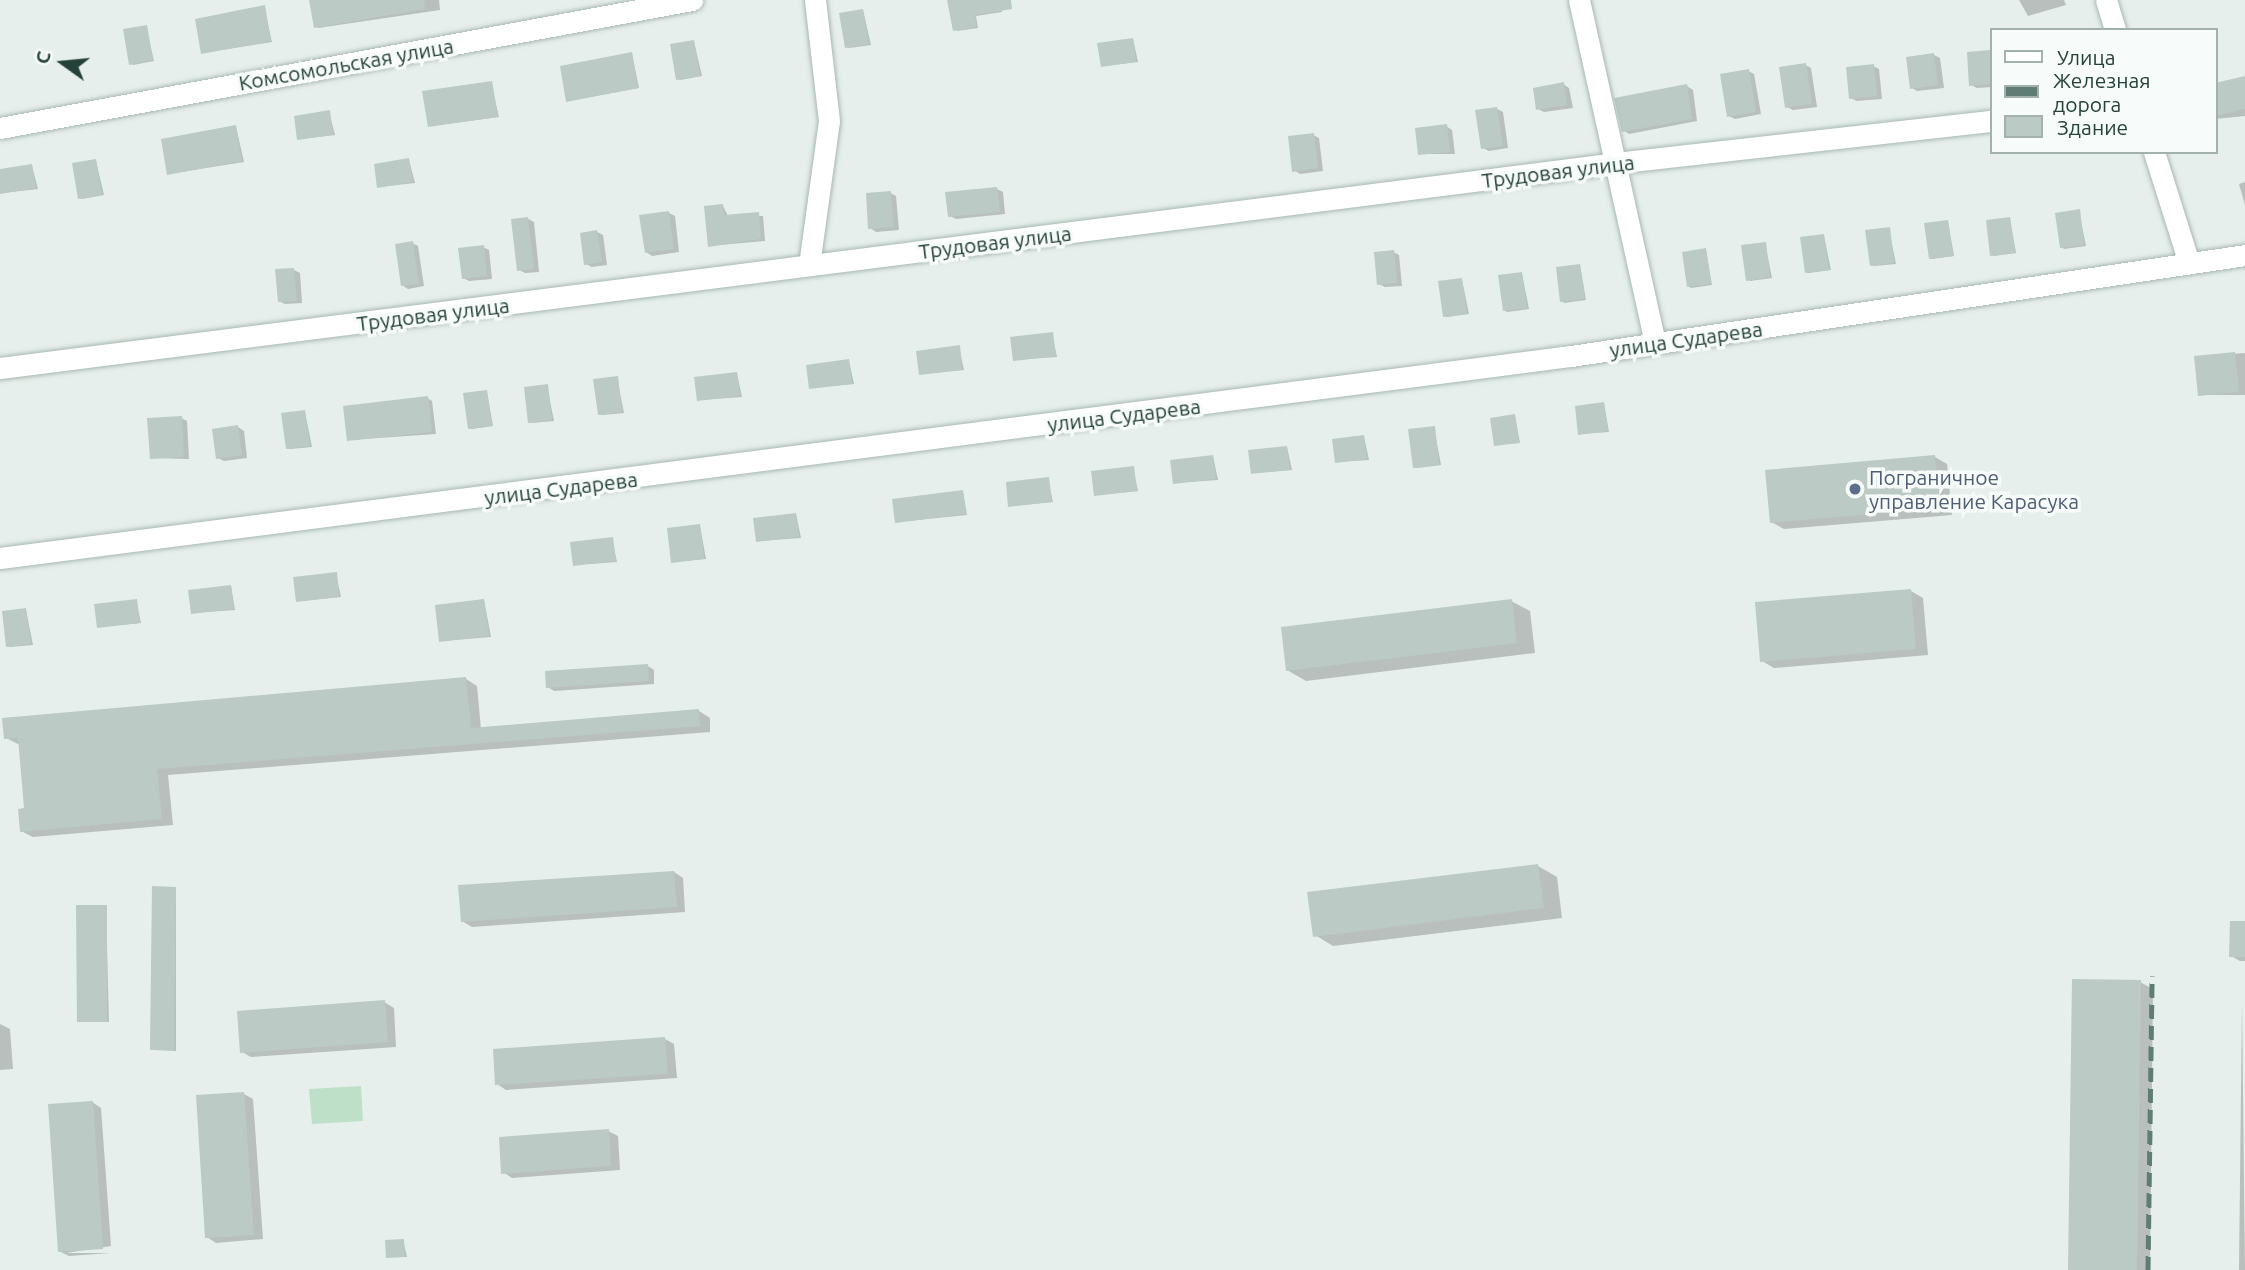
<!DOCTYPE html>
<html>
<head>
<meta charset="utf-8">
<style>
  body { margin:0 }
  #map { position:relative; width:2245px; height:1270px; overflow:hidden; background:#e6efeb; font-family:Ubuntu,sans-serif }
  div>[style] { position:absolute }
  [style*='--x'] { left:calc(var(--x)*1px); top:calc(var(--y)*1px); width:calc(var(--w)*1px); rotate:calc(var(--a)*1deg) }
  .green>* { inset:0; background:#bfe0c8 }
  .shadow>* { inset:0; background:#0003 }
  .building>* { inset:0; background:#bbcac4 }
  .roads { filter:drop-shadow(0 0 2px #a8b8b2) drop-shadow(0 0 2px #a8b8b2) }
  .street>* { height:21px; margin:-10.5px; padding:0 10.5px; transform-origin:10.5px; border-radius:10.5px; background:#fff }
  .secondary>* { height:21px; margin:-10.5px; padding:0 10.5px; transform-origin:10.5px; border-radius:10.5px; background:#fff }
  .rail>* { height:5px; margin-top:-2.5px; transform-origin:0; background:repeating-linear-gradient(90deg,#5f7d75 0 14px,transparent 0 21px) }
  .dots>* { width:19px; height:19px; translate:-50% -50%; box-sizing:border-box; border:4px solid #f7fbf9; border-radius:50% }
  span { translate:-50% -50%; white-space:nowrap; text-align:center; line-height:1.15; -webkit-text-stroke:7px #f7fbf9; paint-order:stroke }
  .street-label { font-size:21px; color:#24423a }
  .service-label { font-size:21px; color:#4e5e75 }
  .left { translate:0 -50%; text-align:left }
  .legend { position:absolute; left:1990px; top:28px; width:228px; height:126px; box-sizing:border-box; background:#f7fbf9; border:2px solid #a3b1ad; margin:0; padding:9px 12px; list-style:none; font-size:21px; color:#24423a }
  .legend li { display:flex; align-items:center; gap:14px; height:35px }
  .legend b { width:35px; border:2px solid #a3b1ad }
  .north { position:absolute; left:28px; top:28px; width:70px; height:70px; -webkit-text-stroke:5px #f7fbf9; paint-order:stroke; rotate:285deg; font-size:19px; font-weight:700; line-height:28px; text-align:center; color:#24423a }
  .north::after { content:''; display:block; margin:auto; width:24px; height:32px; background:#24423a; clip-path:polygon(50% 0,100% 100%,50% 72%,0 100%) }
</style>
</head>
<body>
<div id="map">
  <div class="green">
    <i style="clip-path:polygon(361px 1086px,363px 1121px,312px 1124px,309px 1089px)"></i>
  </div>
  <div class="shadow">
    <i style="clip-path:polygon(311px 0,439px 0,440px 10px,318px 28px)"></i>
    <i style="clip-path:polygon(949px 0,1000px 0,1002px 12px,976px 16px,978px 28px,957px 31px)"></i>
    <i style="clip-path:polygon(2019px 0,2064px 0,2066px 5px,2028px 16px)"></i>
    <i style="clip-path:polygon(264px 7px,272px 42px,203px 53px)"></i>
    <i style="clip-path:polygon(863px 10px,871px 45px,849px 48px,847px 47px)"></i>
    <i style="clip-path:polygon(146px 27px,154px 61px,133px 65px,130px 63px)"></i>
    <i style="clip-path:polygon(1133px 39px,1138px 62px,1102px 66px)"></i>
    <i style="clip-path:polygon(694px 42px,702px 76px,680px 80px,678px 79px)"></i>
    <i style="clip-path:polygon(1990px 52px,1991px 87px,1977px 88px,1971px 85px)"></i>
    <i style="clip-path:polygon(632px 54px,639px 88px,568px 101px)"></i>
    <i style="clip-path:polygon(1934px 55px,1940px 58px,1944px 88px,1917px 91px,1912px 88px)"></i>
    <i style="clip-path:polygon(1805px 65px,1811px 68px,1817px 107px,1793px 110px,1787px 107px)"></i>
    <i style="clip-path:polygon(1873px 66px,1879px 69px,1882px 99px,1857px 101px,1851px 98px)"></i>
    <i style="clip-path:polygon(1748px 71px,1754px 74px,1761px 114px,1735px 119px,1729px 116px)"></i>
    <i style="clip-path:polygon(2245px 78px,2245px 116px,2215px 119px,2215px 85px)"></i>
    <i style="clip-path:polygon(491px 83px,499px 117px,430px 126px)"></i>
    <i style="clip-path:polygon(1563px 84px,1569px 88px,1573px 108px,1544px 112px,1538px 109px)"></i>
    <i style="clip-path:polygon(1687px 86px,1693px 90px,1697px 121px,1629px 134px,1623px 130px)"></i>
    <i style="clip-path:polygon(1497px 109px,1503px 112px,1508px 148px,1489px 151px,1483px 148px)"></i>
    <i style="clip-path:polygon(329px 112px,335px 135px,299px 139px)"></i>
    <i style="clip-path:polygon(1446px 126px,1452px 130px,1455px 154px,1420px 154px)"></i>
    <i style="clip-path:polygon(236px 127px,244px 162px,168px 174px)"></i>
    <i style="clip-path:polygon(1313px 135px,1319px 138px,1323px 171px,1300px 174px,1294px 170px)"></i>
    <i style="clip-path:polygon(409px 160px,415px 183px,379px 187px)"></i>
    <i style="clip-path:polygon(96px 161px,104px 195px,82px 199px,80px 198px)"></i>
    <i style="clip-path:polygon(32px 166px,38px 189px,2px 193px,0 171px)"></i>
    <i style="clip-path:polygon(2245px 182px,2245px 205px,2239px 184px)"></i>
    <i style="clip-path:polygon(997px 189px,1003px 192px,1005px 214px,956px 219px,950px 216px)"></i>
    <i style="clip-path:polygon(890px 193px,896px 196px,899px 230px,876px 232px,870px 228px)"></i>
    <i style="clip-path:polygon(723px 206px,728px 216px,763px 216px,765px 241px,709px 246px)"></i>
    <i style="clip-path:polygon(2079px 211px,2086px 246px,2064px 249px,2062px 247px)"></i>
    <i style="clip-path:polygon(669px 213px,675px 216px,679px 252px,652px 256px,646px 252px)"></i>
    <i style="clip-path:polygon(528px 219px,534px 222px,539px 272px,525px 273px,519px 270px)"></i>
    <i style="clip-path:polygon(2010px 219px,2016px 253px,1994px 256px,1992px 255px)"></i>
    <i style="clip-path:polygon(1948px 222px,1954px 256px,1932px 259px,1930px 258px)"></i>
    <i style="clip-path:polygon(1889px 229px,1896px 264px,1874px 266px,1871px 265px)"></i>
    <i style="clip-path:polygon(597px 232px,603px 235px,607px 265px,592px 267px,586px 264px)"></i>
    <i style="clip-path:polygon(1824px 236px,1831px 270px,1809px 273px,1806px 272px)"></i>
    <i style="clip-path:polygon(412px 243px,418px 246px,424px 286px,408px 289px,402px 285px)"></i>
    <i style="clip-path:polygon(1765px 243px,1772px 278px,1750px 281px,1748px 279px)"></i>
    <i style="clip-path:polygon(483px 247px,489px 250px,492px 279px,469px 281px,463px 278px)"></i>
    <i style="clip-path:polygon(1706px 250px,1712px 285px,1691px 288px,1688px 286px)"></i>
    <i style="clip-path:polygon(1393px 252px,1399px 255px,1402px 286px,1385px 287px,1379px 284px)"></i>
    <i style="clip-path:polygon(1580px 265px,1586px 300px,1564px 303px,1562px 301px)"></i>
    <i style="clip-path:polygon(294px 270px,300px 273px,302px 303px,285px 304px,279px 301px)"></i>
    <i style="clip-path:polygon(1522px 274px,1529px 309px,1507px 312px,1504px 310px)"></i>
    <i style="clip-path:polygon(1462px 280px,1469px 314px,1447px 317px,1445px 316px)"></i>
    <i style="clip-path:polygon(1052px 334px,1057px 357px,1014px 360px)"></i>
    <i style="clip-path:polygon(959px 347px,964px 370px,921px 374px)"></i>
    <i style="clip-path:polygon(2245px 353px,2245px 395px,2199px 395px,2196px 357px)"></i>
    <i style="clip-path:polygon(849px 361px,854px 384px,810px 388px)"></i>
    <i style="clip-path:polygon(737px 374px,742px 397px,699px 400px)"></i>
    <i style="clip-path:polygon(617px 378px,624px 413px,602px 415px,599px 414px)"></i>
    <i style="clip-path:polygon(547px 386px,554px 421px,532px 423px,530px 422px)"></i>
    <i style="clip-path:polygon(487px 392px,493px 426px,472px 429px,469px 428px)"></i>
    <i style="clip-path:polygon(427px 398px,432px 401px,436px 434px,349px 440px)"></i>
    <i style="clip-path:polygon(1604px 404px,1609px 432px,1580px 434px)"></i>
    <i style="clip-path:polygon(305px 412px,312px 447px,290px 449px,287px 448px)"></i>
    <i style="clip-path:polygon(1515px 416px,1520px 443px,1495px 444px)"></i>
    <i style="clip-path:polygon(181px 418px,187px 421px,189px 459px,151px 458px)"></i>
    <i style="clip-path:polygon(238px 427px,244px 431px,247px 458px,224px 461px,218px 458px)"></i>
    <i style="clip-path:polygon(1434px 428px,1441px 465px,1417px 468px,1414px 467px)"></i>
    <i style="clip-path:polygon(1364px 437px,1369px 460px,1337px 462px)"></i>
    <i style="clip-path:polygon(1287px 447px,1292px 470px,1253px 473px)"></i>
    <i style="clip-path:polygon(1213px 456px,1218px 480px,1174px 483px)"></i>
    <i style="clip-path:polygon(1935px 457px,1947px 464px,1952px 515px,1784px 529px,1771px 522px)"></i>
    <i style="clip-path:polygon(1133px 468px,1138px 491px,1095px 495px)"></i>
    <i style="clip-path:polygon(1048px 479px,1053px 502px,1010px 506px)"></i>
    <i style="clip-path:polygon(963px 492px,967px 515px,897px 522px)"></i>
    <i style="clip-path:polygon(796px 514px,801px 538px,757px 541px)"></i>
    <i style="clip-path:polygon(700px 526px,706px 559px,673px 562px)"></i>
    <i style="clip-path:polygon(612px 539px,617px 562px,574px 565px)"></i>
    <i style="clip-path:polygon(336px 574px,341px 597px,298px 601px)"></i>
    <i style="clip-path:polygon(231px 586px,235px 610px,192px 613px)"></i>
    <i style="clip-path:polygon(1911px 591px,1923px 598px,1928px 655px,1774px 668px,1762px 661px)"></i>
    <i style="clip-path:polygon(136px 600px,141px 623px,98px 627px)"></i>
    <i style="clip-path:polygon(484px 600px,491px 637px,441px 641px)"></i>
    <i style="clip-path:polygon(1511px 601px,1530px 611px,1535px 653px,1306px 681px,1287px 670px)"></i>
    <i style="clip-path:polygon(26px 610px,33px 645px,10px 647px,8px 646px)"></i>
    <i style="clip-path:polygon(648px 666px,654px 670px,654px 684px,554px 691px,548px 687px)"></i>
    <i style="clip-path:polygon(466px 679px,477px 686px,481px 729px,699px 711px,710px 718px,710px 732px,168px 775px,173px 825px,33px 837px,21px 831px,26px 810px,20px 745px,6px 738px)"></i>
    <i style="clip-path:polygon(1538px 866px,1557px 877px,1562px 918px,1333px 946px,1315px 935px)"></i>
    <i style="clip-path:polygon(674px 872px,683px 878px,685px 912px,472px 927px,462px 921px)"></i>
    <i style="clip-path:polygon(176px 888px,176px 1051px,154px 1050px,152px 1049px)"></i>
    <i style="clip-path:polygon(106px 907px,109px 1022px,81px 1022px,79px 1021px)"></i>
    <i style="clip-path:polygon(2245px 923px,2245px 961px,2240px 961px,2231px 956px)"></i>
    <i style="clip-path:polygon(2140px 982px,2153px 989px,2150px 1270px,2070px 1270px)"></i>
    <i style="clip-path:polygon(2242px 1001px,2245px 1270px,2239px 1270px)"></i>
    <i style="clip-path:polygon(384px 1002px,394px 1008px,396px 1047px,251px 1057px,242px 1052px)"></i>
    <i style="clip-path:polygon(0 1024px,10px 1029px,13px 1069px,0 1070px)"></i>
    <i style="clip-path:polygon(665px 1039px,674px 1044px,677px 1078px,506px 1090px,497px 1084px)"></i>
    <i style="clip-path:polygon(244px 1094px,253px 1099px,263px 1239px,216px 1243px,207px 1237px)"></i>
    <i style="clip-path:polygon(92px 1102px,101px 1108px,111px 1246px,66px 1253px,111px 1253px,69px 1256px,59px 1251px)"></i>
    <i style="clip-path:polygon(608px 1131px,618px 1136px,620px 1170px,512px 1178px,503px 1172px)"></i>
    <i style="clip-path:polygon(403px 1240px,407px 1257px,388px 1257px)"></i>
  </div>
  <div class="building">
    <i style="clip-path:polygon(309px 0,424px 0,425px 9px,314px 28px)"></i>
    <i style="clip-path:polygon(947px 0,1011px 0,1012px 9px,975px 15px,977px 27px,953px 31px)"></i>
    <i style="clip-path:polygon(265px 5px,271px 41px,201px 54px,195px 19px)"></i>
    <i style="clip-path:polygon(863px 9px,869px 44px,845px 48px,839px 13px)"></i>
    <i style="clip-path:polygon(147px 25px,153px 60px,129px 65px,123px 29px)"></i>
    <i style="clip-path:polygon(1133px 38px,1136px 62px,1101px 67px,1097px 43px)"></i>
    <i style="clip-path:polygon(694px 40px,700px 76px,676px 80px,670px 44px)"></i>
    <i style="clip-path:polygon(1990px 50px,1991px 84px,1969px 86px,1967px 52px)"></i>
    <i style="clip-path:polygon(632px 52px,638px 88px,566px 102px,560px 66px)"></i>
    <i style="clip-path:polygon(1934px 53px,1938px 85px,1910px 89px,1906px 57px)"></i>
    <i style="clip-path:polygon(1806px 63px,1812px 104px,1785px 108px,1779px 67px)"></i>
    <i style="clip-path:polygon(1874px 64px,1877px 96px,1849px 99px,1846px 67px)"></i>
    <i style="clip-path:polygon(1749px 69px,1756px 112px,1727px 117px,1720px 74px)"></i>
    <i style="clip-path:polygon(2245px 76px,2245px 109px,2215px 116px,2215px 83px)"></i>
    <i style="clip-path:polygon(492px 81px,498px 117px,428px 127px,422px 91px)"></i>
    <i style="clip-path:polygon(1564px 82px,1567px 105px,1536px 110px,1533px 88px)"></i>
    <i style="clip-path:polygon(1687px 84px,1692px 119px,1622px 132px,1614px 98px)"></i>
    <i style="clip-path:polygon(1497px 107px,1503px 146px,1481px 149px,1475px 110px)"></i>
    <i style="clip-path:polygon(330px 110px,333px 135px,297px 140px,294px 116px)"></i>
    <i style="clip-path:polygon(1447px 124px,1450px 152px,1418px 155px,1415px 128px)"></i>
    <i style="clip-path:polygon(236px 125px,242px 161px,167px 175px,161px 139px)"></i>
    <i style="clip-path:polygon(1314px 133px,1318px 168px,1292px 172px,1288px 136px)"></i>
    <i style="clip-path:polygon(409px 158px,413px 182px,377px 188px,374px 164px)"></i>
    <i style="clip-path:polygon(96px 159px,102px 195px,78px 199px,72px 163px)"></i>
    <i style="clip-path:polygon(32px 164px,36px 188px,0 194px,0 169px)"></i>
    <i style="clip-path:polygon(997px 187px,1000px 212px,948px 217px,945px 192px)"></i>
    <i style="clip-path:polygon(891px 191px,894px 227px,868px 229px,866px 193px)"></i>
    <i style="clip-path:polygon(723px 204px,724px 215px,759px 212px,761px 239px,708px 247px,704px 206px)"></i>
    <i style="clip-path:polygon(2080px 209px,2084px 245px,2060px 248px,2055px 213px)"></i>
    <i style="clip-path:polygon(669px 211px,674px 249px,645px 253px,639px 215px)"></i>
    <i style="clip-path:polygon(528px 217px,534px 269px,517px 271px,511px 219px)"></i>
    <i style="clip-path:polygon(2010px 217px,2015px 253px,1990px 256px,1986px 220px)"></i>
    <i style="clip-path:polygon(1948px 220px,1953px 256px,1929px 259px,1924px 223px)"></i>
    <i style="clip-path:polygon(1890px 227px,1894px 263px,1870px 266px,1865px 230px)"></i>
    <i style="clip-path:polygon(597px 230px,602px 262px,584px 265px,580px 233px)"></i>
    <i style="clip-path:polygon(1824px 234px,1829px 270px,1805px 273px,1800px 237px)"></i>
    <i style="clip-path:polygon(413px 241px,419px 284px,401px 286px,395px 244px)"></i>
    <i style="clip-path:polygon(1766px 242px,1770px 277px,1746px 281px,1741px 245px)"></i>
    <i style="clip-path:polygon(484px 245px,487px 276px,462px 279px,458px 248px)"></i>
    <i style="clip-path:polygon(1706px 248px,1711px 284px,1687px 287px,1682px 252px)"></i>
    <i style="clip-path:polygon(1394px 250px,1397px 283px,1377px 285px,1374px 252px)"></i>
    <i style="clip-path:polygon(1580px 264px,1585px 299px,1560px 302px,1556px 267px)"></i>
    <i style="clip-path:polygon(294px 268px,297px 301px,278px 302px,275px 269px)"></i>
    <i style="clip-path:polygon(1522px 272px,1527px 308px,1503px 311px,1498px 275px)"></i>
    <i style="clip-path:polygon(1462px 278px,1467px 314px,1443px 317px,1438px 281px)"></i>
    <i style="clip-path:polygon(1053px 332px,1056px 356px,1013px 361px,1010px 337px)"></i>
    <i style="clip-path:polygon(960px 345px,962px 370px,919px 375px,916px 351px)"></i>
    <i style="clip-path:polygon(2235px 352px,2239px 392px,2198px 396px,2194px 356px)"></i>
    <i style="clip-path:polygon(849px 359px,852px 384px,809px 389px,806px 365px)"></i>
    <i style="clip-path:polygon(737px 372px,740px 396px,697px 401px,694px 377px)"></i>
    <i style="clip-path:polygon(618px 376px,622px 412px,598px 415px,593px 379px)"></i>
    <i style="clip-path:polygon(548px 384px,552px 420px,528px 423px,524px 387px)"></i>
    <i style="clip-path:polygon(487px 390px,492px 426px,468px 429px,463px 393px)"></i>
    <i style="clip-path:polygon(428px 396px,432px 432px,347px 441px,343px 406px)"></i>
    <i style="clip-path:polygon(1604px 402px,1608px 431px,1578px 435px,1575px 406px)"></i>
    <i style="clip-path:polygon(305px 410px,310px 446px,286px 449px,281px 413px)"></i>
    <i style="clip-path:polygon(1515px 414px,1519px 443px,1494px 446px,1490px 418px)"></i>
    <i style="clip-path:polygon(182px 416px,184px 457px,150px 459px,147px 418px)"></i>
    <i style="clip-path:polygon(238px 425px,242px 455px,216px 459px,212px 429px)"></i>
    <i style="clip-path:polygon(1435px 426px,1439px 465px,1413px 468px,1408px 429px)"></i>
    <i style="clip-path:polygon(1364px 435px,1367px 459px,1335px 463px,1332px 439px)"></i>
    <i style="clip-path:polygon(1287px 446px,1290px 470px,1251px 474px,1248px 450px)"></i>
    <i style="clip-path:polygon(1213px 455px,1216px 479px,1173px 484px,1170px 460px)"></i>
    <i style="clip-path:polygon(1935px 455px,1940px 508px,1770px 523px,1765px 470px)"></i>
    <i style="clip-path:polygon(1134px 466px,1137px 491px,1094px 496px,1091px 471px)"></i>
    <i style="clip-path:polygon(1049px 477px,1052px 502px,1008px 507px,1006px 482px)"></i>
    <i style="clip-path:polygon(963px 490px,966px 514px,895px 523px,892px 499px)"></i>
    <i style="clip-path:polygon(796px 513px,799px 537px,756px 542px,753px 518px)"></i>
    <i style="clip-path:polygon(700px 524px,704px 559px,671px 563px,667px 528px)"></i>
    <i style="clip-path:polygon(613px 537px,616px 561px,573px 566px,570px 542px)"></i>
    <i style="clip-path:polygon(337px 572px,339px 597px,296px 602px,293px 577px)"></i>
    <i style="clip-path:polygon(231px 585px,234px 609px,191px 614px,188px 590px)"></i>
    <i style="clip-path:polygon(1911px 589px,1916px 649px,1760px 662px,1755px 602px)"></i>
    <i style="clip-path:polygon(137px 599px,140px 623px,97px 628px,94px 604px)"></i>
    <i style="clip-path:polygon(484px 599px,489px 636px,439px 642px,435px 605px)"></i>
    <i style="clip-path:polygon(1512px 599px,1517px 643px,1286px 671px,1281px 627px)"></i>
    <i style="clip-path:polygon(26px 608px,31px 644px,6px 647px,2px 611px)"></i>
    <i style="clip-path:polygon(648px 664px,649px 681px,546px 688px,545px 671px)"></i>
    <i style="clip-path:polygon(466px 677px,471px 728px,699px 709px,700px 726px,157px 769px,162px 819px,20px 832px,18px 809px,24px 808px,18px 738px,4px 739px,2px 718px)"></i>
    <i style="clip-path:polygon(1538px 864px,1544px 908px,1313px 937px,1307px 892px)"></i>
    <i style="clip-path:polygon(674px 871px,677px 907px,461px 922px,458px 885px)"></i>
    <i style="clip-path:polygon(152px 886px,176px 887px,174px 1050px,150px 1050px)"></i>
    <i style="clip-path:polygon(76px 905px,107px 905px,107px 1022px,77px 1022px)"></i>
    <i style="clip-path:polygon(2230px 921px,2245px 921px,2245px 957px,2229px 957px)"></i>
    <i style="clip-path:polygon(2072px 979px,2141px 980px,2137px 1270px,2068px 1270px)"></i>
    <i style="clip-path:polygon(385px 1000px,388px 1042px,240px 1053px,237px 1011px)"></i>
    <i style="clip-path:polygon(665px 1037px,668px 1074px,495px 1085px,493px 1049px)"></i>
    <i style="clip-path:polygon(244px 1092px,254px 1235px,205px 1238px,196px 1095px)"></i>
    <i style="clip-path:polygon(93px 1101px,103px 1249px,58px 1252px,48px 1104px)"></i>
    <i style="clip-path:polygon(609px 1129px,611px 1166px,501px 1174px,499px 1137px)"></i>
    <i style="clip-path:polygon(404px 1239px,405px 1257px,386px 1258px,385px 1240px)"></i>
  </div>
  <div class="roads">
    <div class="street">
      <i style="--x:1579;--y:0;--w:351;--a:77.5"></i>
      <i style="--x:2106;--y:0;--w:31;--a:73"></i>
      <i style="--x:0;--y:128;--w:704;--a:-10.48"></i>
      <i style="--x:2154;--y:152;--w:116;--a:72.5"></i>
      <i style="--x:809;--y:265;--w:145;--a:-82.1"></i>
      <i style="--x:829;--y:121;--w:122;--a:-96.6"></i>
      <i style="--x:0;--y:368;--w:1628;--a:-7.23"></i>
      <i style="--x:1615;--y:163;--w:378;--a:-6.4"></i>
    </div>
    <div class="secondary">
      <i style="--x:0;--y:558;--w:1584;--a:-7.33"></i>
      <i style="--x:1571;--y:356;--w:682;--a:-8.52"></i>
    </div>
  </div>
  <div class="rail">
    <i style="--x:2148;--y:1270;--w:294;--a:-89.2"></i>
  </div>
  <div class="dots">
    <i style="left:1855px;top:489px;background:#5c6f8a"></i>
  </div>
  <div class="street-label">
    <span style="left:346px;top:64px;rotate:-10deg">Комсомольская улица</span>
    <span style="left:1558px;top:171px;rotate:-7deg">Трудовая улица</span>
    <span style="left:995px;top:242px;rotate:-7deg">Трудовая улица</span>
    <span style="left:433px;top:314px;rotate:-7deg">Трудовая улица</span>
    <span style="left:1686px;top:339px;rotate:-8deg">улица Сударева</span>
    <span style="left:1124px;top:415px;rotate:-7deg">улица Сударева</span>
    <span style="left:561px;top:488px;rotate:-7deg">улица Сударева</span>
  </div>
  <div class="service-label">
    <span class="left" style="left:1869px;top:489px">Пограничное<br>управление Карасука</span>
  </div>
  <ul class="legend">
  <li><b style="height:9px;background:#fff"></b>Улица</li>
  <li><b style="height:9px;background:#5f7d75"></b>Железная дорога</li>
  <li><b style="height:19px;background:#bbcac4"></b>Здание</li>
  </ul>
  <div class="north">С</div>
</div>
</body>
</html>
